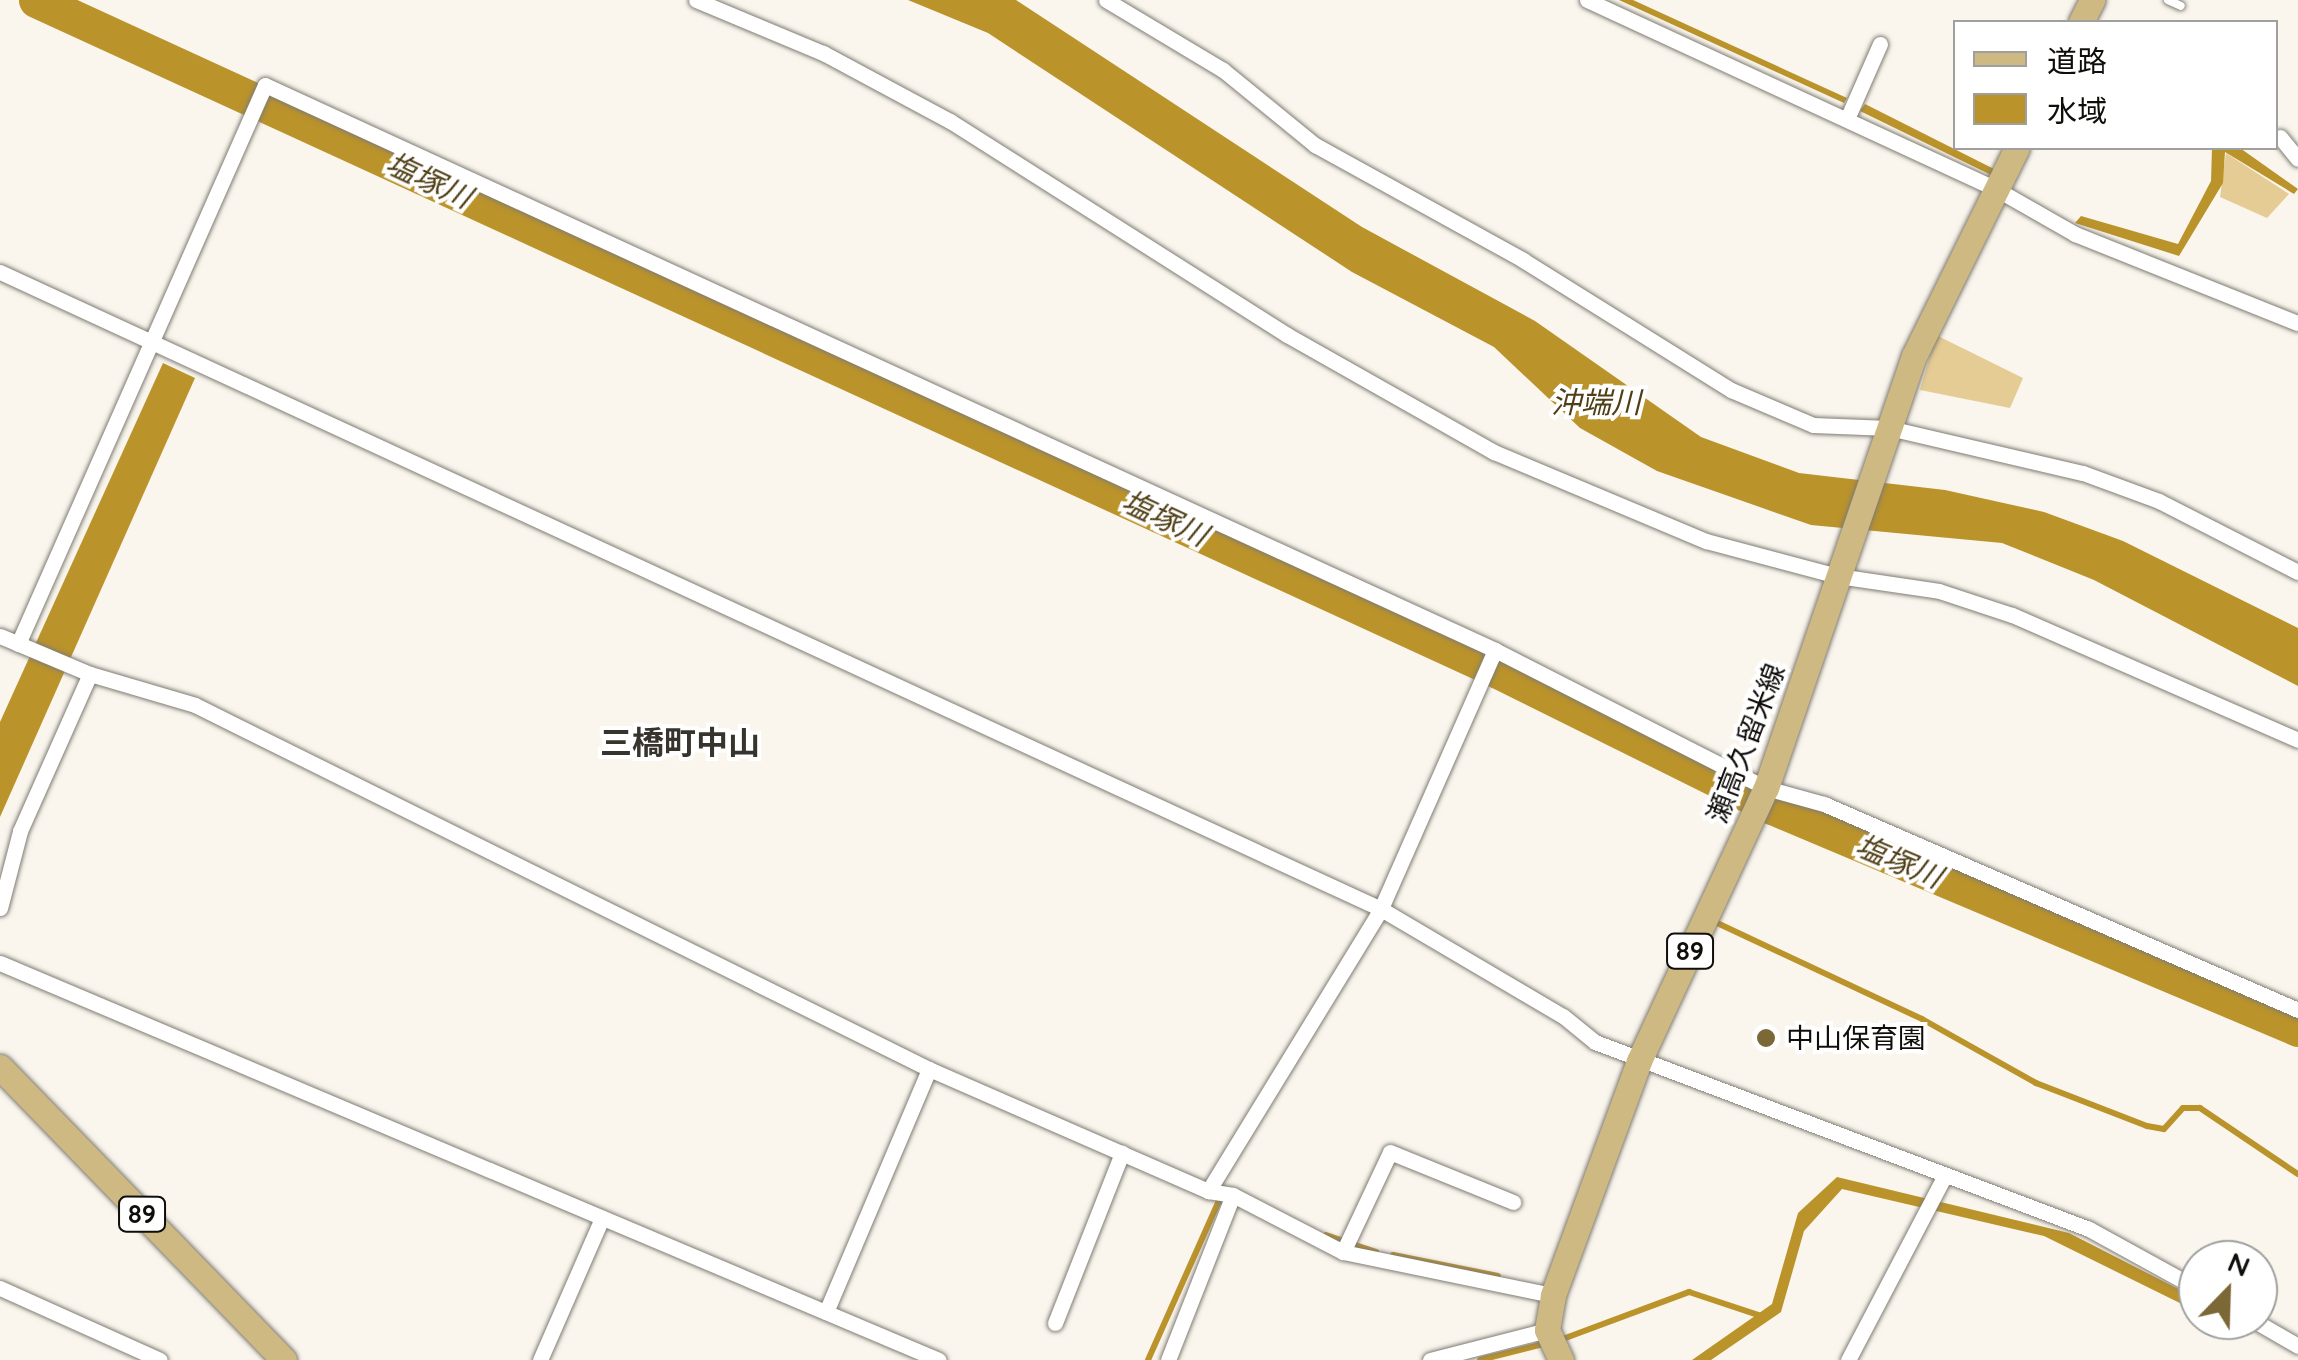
<!DOCTYPE html>
<html>
<head>
<meta charset="utf-8">
<style>
  body { margin:0 }
  #map { position:relative; width:2298px; height:1360px; overflow:hidden; background:#faf6ed; font-family:Quicksand,"Noto Sans JP",sans-serif }
  div>[style] { position:absolute }
  [style*='--x'] { left:calc(var(--x)*1px); top:calc(var(--y)*1px); width:calc(var(--w)*1px); rotate:calc(var(--a)*1deg) }
  .green>* { inset:0; background:#e5cc94 }
  .water>* { inset:0; background:#bb932b }
  .stream>* { height:6px; margin:-3px; padding:0 3px; transform-origin:3px; border-radius:3px; background:#bb932b }
  .river>* { height:35px; margin:-17.5px; padding:0 17.5px; transform-origin:17.5px; border-radius:17.5px; background:#bb932b }
  .roads { filter:drop-shadow(0 0 2px #7f7b73) drop-shadow(0 0 2px #7f7b73) }
  .lane>* { height:8px; margin:-4px; padding:0 4px; transform-origin:4px; border-radius:4px; background:#fff }
  .street>* { height:15px; margin:-7.5px; padding:0 7.5px; transform-origin:7.5px; border-radius:7.5px; background:#fff }
  .primary>* { height:25px; margin:-12.5px; padding:0 12.5px; transform-origin:12.5px; border-radius:12.5px; background:#ceb983 }
  .dots>* { width:28px; height:28px; translate:-50% -50%; box-sizing:border-box; border:5px solid #fff; border-radius:50% }
  span { translate:-50% -50%; white-space:nowrap; text-align:center; line-height:1.15; -webkit-text-stroke:8px #fff; paint-order:stroke }
  .shield-label span { padding:2px 8px; background:#fff; border:2px solid; border-radius:8px; -webkit-text-stroke-width:0 }
  .shield-label { font-size:25px; color:#0f0e0b; font-weight:700 }
  .street-label { font-size:28px; color:#0f0e0b }
  .poi-label { font-size:28px; color:#0f0e0b }
  .left { translate:0 -50%; text-align:left }
  .water-label { font-size:30px; color:#503f16; font-style:italic }
  .quarter-label { font-size:32px; color:#37342d; font-weight:700 }
  .legend { position:absolute; left:1953px; top:20px; width:325px; height:130px; box-sizing:border-box; background:#fff; border:2px solid #9f9f9d; margin:0; padding:12px 18px; list-style:none; font-size:30px; color:#0f0e0b }
  .legend li { display:flex; align-items:center; gap:20px; height:50px }
  .legend b { width:50px; border:2px solid #9f9f9d }
  .north { position:absolute; left:2178px; top:1240px; width:100px; height:100px; box-sizing:border-box; background:#fff; border:2px solid #9f9f9d; border-radius:50%; rotate:23deg; font-size:28px; font-weight:700; line-height:40px; text-align:center; color:#0f0e0b }
  .north::after { content:''; display:block; margin:auto; width:35px; height:45px; background:#7c6736; clip-path:polygon(50% 0,100% 100%,50% 72%,0 100%) }
</style>
</head>
<body>
<div id="map">
  <div class="green">
    <i style="clip-path:polygon(2226px 153px,2289px 194px,2267px 218px,2220px 197px)"></i>
    <i style="clip-path:polygon(1936px 335px,2023px 378px,2010px 408px,1920px 390px)"></i>
  </div>
  <div class="water">
    <i style="clip-path:polygon(908px 0,1016px 0,1362px 227px,1535px 321px,1701px 437px,1799px 473px,1945px 490px,2044px 512px,2123px 541px,2298px 628px,2298px 686px,2094px 580px,2002px 543px,1811px 525px,1657px 471px,1580px 428px,1494px 347px,1352px 272px,988px 33px)"></i>
    <i style="clip-path:polygon(1619px 0,1633px 0,1847px 98px,1844px 103px)"></i>
    <i style="clip-path:polygon(1865px 104px,1996px 170px,1991px 175px,1860px 111px)"></i>
    <i style="clip-path:polygon(2212px 148px,2240px 148px,2298px 189px,2294px 194px,2225px 152px,2223px 183px,2179px 256px,2075px 223px,2081px 216px,2178px 244px,2211px 181px)"></i>
    <i style="clip-path:polygon(163px 363px,195px 378px,0 817px,0 722px)"></i>
    <i style="clip-path:polygon(1837px 1177px,2069px 1233px,2198px 1299px,2198px 1312px,2044px 1236px,1842px 1189px,1804px 1231px,1781px 1312px,1711px 1360px,1692px 1360px,1772px 1304px,1798px 1213px)"></i>
  </div>
  <div class="stream">
    <i style="--x:1715;--y:922;--w:229;--a:25.1"></i>
    <i style="--x:1922;--y:1019;--w:131;--a:29.3"></i>
    <i style="--x:2036;--y:1083;--w:119;--a:21.2"></i>
    <i style="--x:2147;--y:1126;--w:17;--a:10"></i>
    <i style="--x:2164;--y:1129;--w:28;--a:-48"></i>
    <i style="--x:2183;--y:1108;--w:17;--a:0"></i>
    <i style="--x:2200;--y:1108;--w:118;--a:34"></i>
    <i style="--x:1326;--y:1235;--w:53;--a:18.8"></i>
    <i style="--x:1393;--y:1255;--w:107;--a:11.3"></i>
    <i style="--x:1560;--y:1340;--w:138;--a:-20.4"></i>
    <i style="--x:1689;--y:1292;--w:79;--a:18.4"></i>
    <i style="--x:1148;--y:1360;--w:182;--a:-66"></i>
    <i style="--x:1480;--y:1360;--w:69;--a:-14.2"></i>
  </div>
  <div class="river">
    <i style="--x:36;--y:0;--w:1609;--a:24.65"></i>
    <i style="--x:1498;--y:671;--w:306;--a:26.4"></i>
    <i style="--x:1772;--y:807;--w:571;--a:22.88"></i>
  </div>
  <div class="roads">
    <div class="lane">
      <i style="--x:2168;--y:0;--w:14;--a:25"></i>
    </div>
    <div class="street">
      <i style="--x:696;--y:0;--w:138;--a:22.7"></i>
      <i style="--x:823;--y:53;--w:144;--a:28.2"></i>
      <i style="--x:950;--y:121;--w:399;--a:32.4"></i>
      <i style="--x:1287;--y:335;--w:238;--a:29.5"></i>
      <i style="--x:1494;--y:452;--w:230;--a:22.8"></i>
      <i style="--x:1706;--y:541;--w:137;--a:14.9"></i>
      <i style="--x:1838;--y:576;--w:102;--a:8.4"></i>
      <i style="--x:1939;--y:591;--w:77;--a:18.2"></i>
      <i style="--x:2012;--y:615;--w:312;--a:23.6"></i>
      <i style="--x:1106;--y:0;--w:136;--a:30.9"></i>
      <i style="--x:1223;--y:70;--w:119;--a:39.2"></i>
      <i style="--x:1315;--y:145;--w:238;--a:28.9"></i>
      <i style="--x:1523;--y:260;--w:245;--a:32"></i>
      <i style="--x:1731;--y:390;--w:89;--a:23.1"></i>
      <i style="--x:1813;--y:425;--w:76;--a:2.3"></i>
      <i style="--x:1889;--y:428;--w:199;--a:13.1"></i>
      <i style="--x:2083;--y:473;--w:81;--a:20.2"></i>
      <i style="--x:2159;--y:501;--w:156;--a:27.1"></i>
      <i style="--x:1587;--y:0;--w:451;--a:24.8"></i>
      <i style="--x:1996;--y:189;--w:91;--a:29.7"></i>
      <i style="--x:2075;--y:234;--w:240;--a:21.8"></i>
      <i style="--x:1847;--y:119;--w:82;--a:-66.3"></i>
      <i style="--x:2280;--y:137;--w:28;--a:51"></i>
      <i style="--x:0;--y:272;--w:1521;--a:24.76"></i>
      <i style="--x:1381;--y:909;--w:211;--a:30.5"></i>
      <i style="--x:1563;--y:1016;--w:41;--a:39.1"></i>
      <i style="--x:1595;--y:1042;--w:528;--a:20.73"></i>
      <i style="--x:2089;--y:1229;--w:124;--a:28.8"></i>
      <i style="--x:0;--y:636;--w:98;--a:22.9"></i>
      <i style="--x:90;--y:674;--w:109;--a:16.4"></i>
      <i style="--x:195;--y:705;--w:819;--a:26.38"></i>
      <i style="--x:929;--y:1069;--w:305;--a:23.6"></i>
      <i style="--x:1208;--y:1191;--w:25;--a:9"></i>
      <i style="--x:1233;--y:1195;--w:124;--a:27.4"></i>
      <i style="--x:1343;--y:1252;--w:214;--a:11.6"></i>
      <i style="--x:18;--y:644;--w:611;--a:-66.16"></i>
      <i style="--x:265;--y:85;--w:1354;--a:24.67"></i>
      <i style="--x:1495;--y:650;--w:283;--a:113.8"></i>
      <i style="--x:1381;--y:909;--w:331;--a:121.5"></i>
      <i style="--x:1495;--y:650;--w:304;--a:27"></i>
      <i style="--x:1766;--y:788;--w:60;--a:15.4"></i>
      <i style="--x:1824;--y:804;--w:517;--a:23.49"></i>
      <i style="--x:0;--y:908;--w:80;--a:-75.4"></i>
      <i style="--x:20;--y:831;--w:172;--a:-66"></i>
      <i style="--x:0;--y:963;--w:1019;--a:22.92"></i>
      <i style="--x:1343;--y:1252;--w:110;--a:-64.8"></i>
      <i style="--x:1390;--y:1152;--w:133;--a:22.1"></i>
      <i style="--x:0;--y:1288;--w:175;--a:24.2"></i>
      <i style="--x:826;--y:1312;--w:264;--a:-67"></i>
      <i style="--x:2253;--y:1320;--w:52;--a:30"></i>
      <i style="--x:1055;--y:1323;--w:183;--a:-68.5"></i>
      <i style="--x:540;--y:1360;--w:155;--a:-66.4"></i>
      <i style="--x:1168;--y:1360;--w:177;--a:-68.5"></i>
      <i style="--x:1430;--y:1360;--w:121;--a:-14.4"></i>
      <i style="--x:1848;--y:1360;--w:207;--a:-62.3"></i>
    </div>
    <div class="primary">
      <i style="--x:2081;--y:22;--w:25;--a:-63"></i>
      <i style="--x:0;--y:1067;--w:408;--a:45.9"></i>
      <i style="--x:1561;--y:1360;--w:33;--a:-115"></i>
      <i style="--x:1547;--y:1330;--w:36;--a:-80"></i>
      <i style="--x:1553;--y:1295;--w:249;--a:-69.8"></i>
      <i style="--x:1639;--y:1061;--w:301;--a:-65.1"></i>
      <i style="--x:1766;--y:788;--w:457;--a:-71.1"></i>
      <i style="--x:1914;--y:356;--w:232;--a:-63.7"></i>
    </div>
  </div>
  <div class="dots">
    <i style="left:1766px;top:1038px;background:#7c6736"></i>
  </div>
  <div class="shield-label">
    <span style="left:1690px;top:951px">89</span>
    <span style="left:142px;top:1214px">89</span>
  </div>
  <div class="street-label">
    <span style="left:1746px;top:743px;rotate:-69deg">瀬高久留米線</span>
  </div>
  <div class="poi-label">
    <span class="left" style="left:1786px;top:1038px">中山保育園</span>
  </div>
  <div class="water-label">
    <span style="left:429px;top:180px;rotate:25deg">塩塚川</span>
    <span style="left:1596px;top:402px">沖端川</span>
    <span style="left:1165px;top:518px;rotate:25deg">塩塚川</span>
    <span style="left:1899px;top:861px;rotate:23deg">塩塚川</span>
  </div>
  <div class="quarter-label">
    <span style="left:680px;top:742px">三橋町中山</span>
  </div>
  <ul class="legend">
  <li><b style="height:12px;background:#ceb983"></b>道路</li>
  <li><b style="height:28px;background:#bb932b"></b>水域</li>
  </ul>
  <div class="north">N</div>
</div>
</body>
</html>
